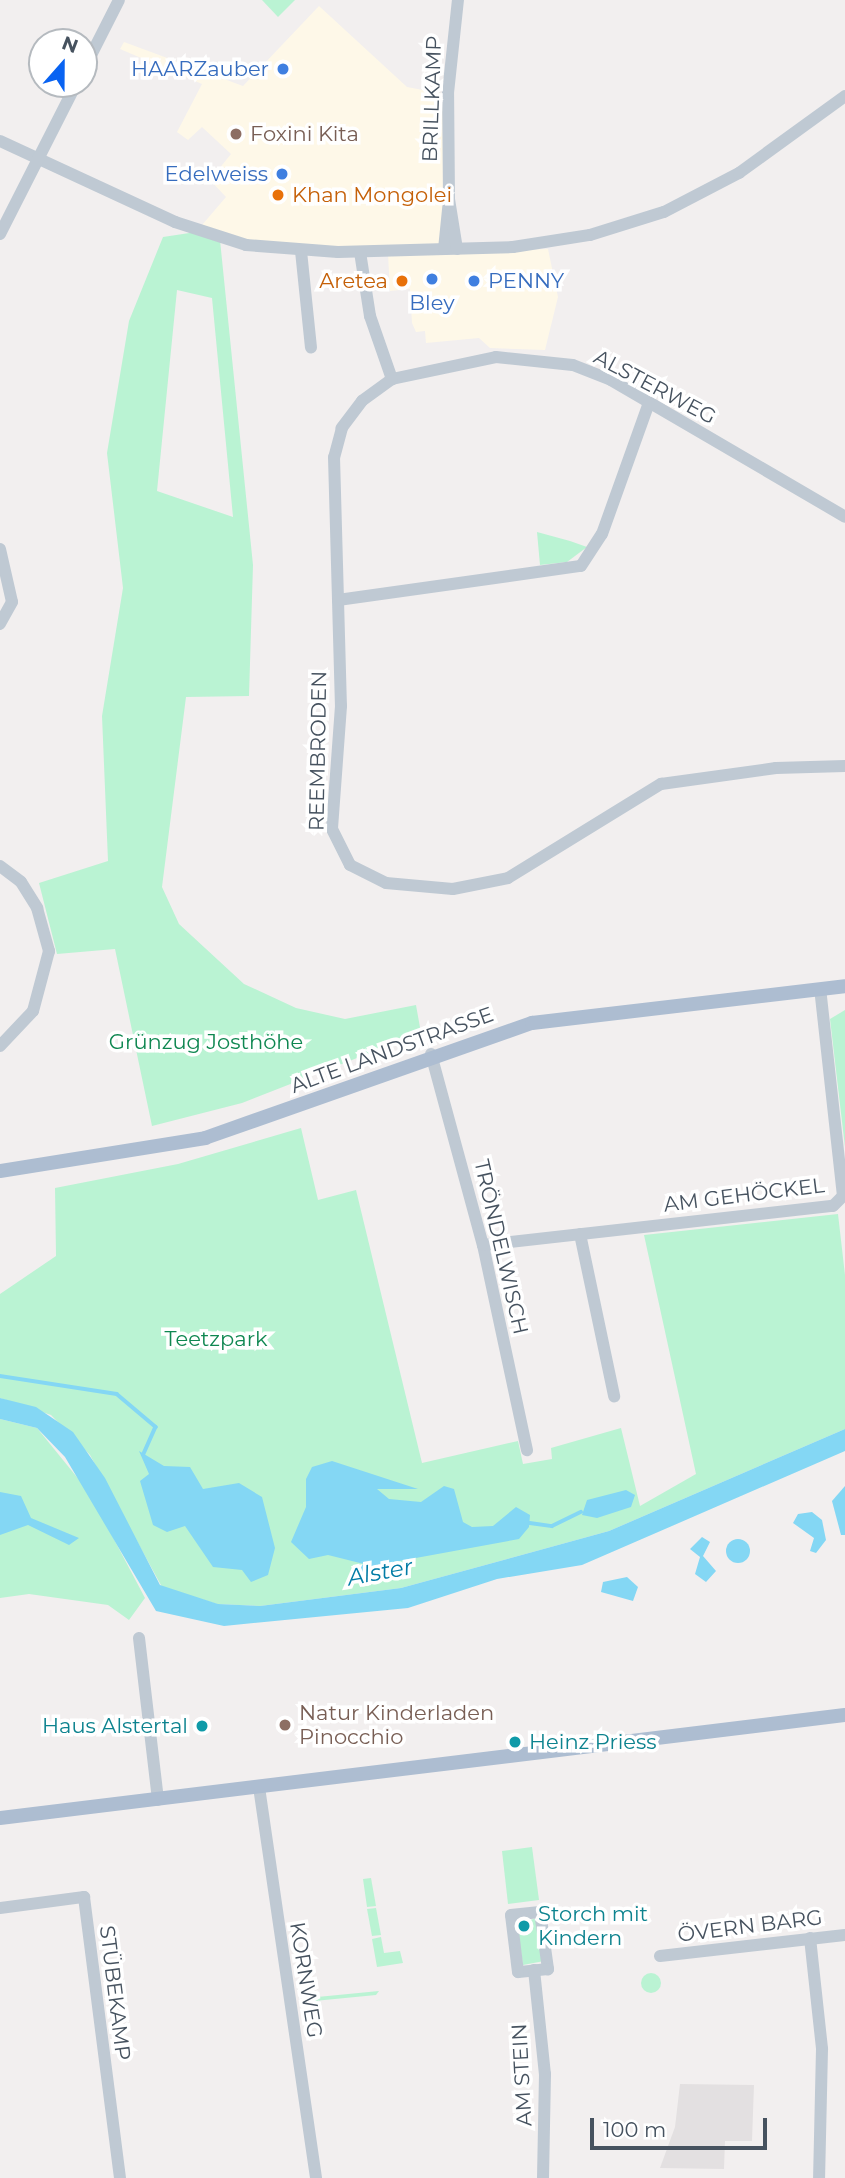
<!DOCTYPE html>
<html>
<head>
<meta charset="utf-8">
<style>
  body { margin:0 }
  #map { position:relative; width:845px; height:2178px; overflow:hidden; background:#f2efef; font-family:Montserrat,sans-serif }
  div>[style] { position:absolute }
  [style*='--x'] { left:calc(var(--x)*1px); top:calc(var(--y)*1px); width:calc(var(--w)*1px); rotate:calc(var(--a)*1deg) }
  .commercial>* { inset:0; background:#fef8e8 }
  .education>* { inset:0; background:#e3e0e1 }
  .green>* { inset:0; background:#baf3d3 }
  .round { border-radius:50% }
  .water>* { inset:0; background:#84d7f4 }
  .stream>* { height:3.5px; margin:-1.75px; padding:0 1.75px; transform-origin:1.75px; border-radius:1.75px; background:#84d7f4 }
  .minor>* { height:12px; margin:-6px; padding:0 6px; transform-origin:6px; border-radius:6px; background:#bfc9d3 }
  .major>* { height:14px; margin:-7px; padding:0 7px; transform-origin:7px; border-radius:7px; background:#adbdd1 }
  .dots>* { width:19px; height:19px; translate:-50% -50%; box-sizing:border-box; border:4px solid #fff; border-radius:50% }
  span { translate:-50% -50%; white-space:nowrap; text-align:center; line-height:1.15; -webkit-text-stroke:7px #fff; paint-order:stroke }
  .shop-label { font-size:21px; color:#366cbe }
  .right { translate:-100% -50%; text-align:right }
  .left { translate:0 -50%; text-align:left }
  .street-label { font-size:21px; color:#46525f }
  .education-label { font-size:21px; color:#785e54 }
  .food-label { font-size:21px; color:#c56008 }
  .park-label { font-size:21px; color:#0f8751 }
  .culture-label { font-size:21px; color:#0d838f }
  .water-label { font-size:23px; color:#027ca6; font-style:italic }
  .north { position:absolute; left:28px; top:28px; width:70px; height:70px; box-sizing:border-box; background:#fff; border:2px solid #b5babf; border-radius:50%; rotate:21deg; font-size:19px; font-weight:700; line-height:28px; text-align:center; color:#46525f }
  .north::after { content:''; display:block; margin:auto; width:24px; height:32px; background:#0963f2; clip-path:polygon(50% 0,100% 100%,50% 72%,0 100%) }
  .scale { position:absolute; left:590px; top:2118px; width:177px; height:32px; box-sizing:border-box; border:4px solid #46525f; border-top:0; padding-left:9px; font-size:21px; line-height:24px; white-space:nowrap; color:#46525f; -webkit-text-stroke:5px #fff; paint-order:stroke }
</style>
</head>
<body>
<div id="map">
  <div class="commercial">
    <i style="clip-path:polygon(319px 6px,407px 87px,444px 94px,444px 252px,548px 249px,558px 297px,545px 350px,490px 348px,479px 338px,426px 343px,425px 331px,416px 332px,412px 323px,410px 289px,390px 291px,388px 254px,302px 254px,196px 232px,226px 197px,210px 180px,231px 154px,202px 127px,188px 140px,177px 132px,202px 84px,120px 49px,124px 42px,243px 86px)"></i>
  </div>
  <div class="education">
    <i style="clip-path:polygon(680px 2084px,754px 2085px,752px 2141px,725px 2141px,724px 2169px,660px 2168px,675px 2127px)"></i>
  </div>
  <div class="green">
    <i style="clip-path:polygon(262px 0,295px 0,278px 17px)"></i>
    <i style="clip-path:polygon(evenodd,196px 232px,220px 240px,253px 565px,249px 696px,186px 697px,162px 887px,179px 924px,244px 984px,296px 1008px,345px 1019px,416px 1005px,421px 1033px,242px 1103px,152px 1126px,115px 949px,57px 954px,39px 883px,108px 861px,102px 716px,123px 588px,107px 453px,129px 321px,163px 237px,196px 232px,177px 290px,212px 298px,233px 517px,157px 491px,177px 290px)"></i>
    <i style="clip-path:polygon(537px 532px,570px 541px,587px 547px,567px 562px,540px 565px)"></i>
    <i style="clip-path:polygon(845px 1010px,845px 1147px,830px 1019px)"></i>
    <i style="clip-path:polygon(301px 1128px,318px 1200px,356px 1190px,422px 1463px,518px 1441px,523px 1464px,552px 1459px,551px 1448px,621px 1428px,640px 1506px,696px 1474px,644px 1235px,838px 1214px,845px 1275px,845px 1429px,609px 1531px,401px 1588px,260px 1606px,217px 1604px,162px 1587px,90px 1455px,51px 1415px,0 1398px,0 1294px,56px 1256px,55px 1188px,178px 1164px)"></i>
    <i style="clip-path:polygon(0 1419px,37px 1428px,89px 1492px,145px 1598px,129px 1620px,108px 1605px,29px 1594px,0 1598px)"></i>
    <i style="clip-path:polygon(532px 1847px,539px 1900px,508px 1904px,502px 1851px)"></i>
    <i style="clip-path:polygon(371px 1878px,376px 1906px,367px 1907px,363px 1879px)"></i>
    <i style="clip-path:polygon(376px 1908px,381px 1935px,372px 1936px,367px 1909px)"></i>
    <i style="clip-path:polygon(537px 1918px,544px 1961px,523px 1965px,517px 1924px)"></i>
    <i style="clip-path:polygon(381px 1937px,384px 1953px,400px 1951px,403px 1963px,377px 1967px,372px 1939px)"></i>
    <i class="round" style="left:641px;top:1973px;width:20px;height:20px"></i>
    <i style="clip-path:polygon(379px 1991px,376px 1995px,304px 2002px,307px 1998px)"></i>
  </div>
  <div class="water">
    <i style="clip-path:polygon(0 1398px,36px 1407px,73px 1432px,105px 1478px,160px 1585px,218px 1604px,260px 1606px,401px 1588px,609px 1531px,845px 1429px,845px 1451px,582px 1565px,497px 1579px,408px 1608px,224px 1626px,156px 1611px,65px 1457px,37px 1428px,0 1419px)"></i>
    <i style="clip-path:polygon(139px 1451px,164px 1466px,190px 1467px,203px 1489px,239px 1483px,262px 1497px,275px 1548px,268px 1575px,251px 1582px,242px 1570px,213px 1567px,185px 1526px,167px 1532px,153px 1525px,140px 1481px,149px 1474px)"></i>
    <i style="clip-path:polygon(332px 1461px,418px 1489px,377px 1489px,389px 1499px,421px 1502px,444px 1486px,454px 1489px,463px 1522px,472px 1527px,493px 1526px,516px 1507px,530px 1515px,529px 1527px,519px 1539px,383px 1564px,371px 1574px,352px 1571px,364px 1564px,328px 1555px,309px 1559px,291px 1542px,306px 1507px,306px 1479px,312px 1467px)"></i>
    <i style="clip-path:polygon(845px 1486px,845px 1535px,841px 1535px,832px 1501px)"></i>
    <i style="clip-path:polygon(626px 1490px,635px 1495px,631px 1507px,597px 1518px,582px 1515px,587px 1500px)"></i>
    <i style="clip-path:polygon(0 1492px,21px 1496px,31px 1518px,79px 1538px,69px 1545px,28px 1525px,0 1535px)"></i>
    <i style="clip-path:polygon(812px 1512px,822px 1520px,826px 1540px,816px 1553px,810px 1551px,814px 1538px,793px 1523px,798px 1514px)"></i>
    <i style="clip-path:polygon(702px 1537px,710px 1542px,703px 1556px,716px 1571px,706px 1582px,695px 1574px,700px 1557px,690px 1549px)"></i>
    <i class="round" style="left:726px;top:1539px;width:24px;height:24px"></i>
    <i style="clip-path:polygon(627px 1577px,638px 1587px,633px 1601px,601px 1592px,603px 1582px)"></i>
  </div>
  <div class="stream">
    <i style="--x:0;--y:1376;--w:118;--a:8.7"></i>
    <i style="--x:117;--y:1394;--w:51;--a:40.2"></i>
    <i style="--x:156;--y:1427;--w:30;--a:114"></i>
    <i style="--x:530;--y:1523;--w:22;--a:8"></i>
    <i style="--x:552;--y:1526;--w:32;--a:-26"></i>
  </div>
  <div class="minor">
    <i style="--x:84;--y:69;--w:77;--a:-63.1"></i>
    <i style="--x:0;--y:141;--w:193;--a:24.8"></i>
    <i style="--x:175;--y:222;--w:75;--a:17.9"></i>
    <i style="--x:246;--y:245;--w:92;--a:4.4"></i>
    <i style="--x:338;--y:252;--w:175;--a:-1.6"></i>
    <i style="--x:513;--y:247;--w:78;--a:-8.9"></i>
    <i style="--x:590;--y:235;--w:77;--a:-17.3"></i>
    <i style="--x:664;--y:212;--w:85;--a:-27.5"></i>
    <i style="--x:739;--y:173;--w:131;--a:-36"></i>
    <i style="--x:0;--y:234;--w:168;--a:-63.1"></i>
    <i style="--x:444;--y:249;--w:49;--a:-84.2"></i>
    <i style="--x:457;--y:249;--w:51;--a:-99.1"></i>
    <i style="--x:449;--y:199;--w:106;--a:-90.5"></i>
    <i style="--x:448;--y:93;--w:94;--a:-83.9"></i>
    <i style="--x:301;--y:251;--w:97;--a:84.1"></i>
    <i style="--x:360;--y:252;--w:65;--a:81.1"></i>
    <i style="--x:370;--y:316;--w:67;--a:70.8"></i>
    <i style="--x:392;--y:379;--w:106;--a:-11.9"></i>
    <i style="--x:496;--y:357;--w:77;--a:5.9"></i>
    <i style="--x:573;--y:365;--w:41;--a:21.5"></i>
    <i style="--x:611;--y:380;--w:271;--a:30.3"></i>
    <i style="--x:392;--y:379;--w:37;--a:144"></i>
    <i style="--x:362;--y:401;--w:34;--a:127"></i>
    <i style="--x:342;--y:428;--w:30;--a:105"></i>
    <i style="--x:334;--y:457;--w:249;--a:88.4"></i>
    <i style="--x:341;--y:706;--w:123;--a:94.2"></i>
    <i style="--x:332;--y:829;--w:40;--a:63.4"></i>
    <i style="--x:350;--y:865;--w:40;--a:26.6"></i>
    <i style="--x:386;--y:883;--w:67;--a:5.1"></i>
    <i style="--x:453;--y:889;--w:56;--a:-11.3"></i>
    <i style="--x:508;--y:878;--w:180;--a:-31.6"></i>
    <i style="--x:661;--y:784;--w:116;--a:-7.9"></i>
    <i style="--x:776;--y:768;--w:69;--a:-1.7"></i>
    <i style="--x:0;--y:549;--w:54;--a:77.2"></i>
    <i style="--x:12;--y:602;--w:25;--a:119"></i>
    <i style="--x:338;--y:600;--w:245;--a:-8"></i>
    <i style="--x:581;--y:566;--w:38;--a:-57"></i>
    <i style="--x:602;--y:534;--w:139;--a:-70.3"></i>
    <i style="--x:0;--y:866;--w:26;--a:37"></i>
    <i style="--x:21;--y:882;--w:31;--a:58"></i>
    <i style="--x:37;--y:908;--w:45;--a:74.4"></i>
    <i style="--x:49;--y:951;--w:62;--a:104.9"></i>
    <i style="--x:33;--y:1011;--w:48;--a:133.3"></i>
    <i style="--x:431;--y:1054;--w:198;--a:74.8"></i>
    <i style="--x:483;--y:1245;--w:210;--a:77.9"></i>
    <i style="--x:580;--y:1234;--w:166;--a:78.1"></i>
    <i style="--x:483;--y:1245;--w:352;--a:-6.4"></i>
    <i style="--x:833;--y:1206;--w:14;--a:-45"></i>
    <i style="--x:843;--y:1196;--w:208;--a:-96.3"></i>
    <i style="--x:139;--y:1638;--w:163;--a:83.3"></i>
    <i style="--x:259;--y:1787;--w:395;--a:81.7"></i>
    <i style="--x:0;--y:1908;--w:85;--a:-7.5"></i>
    <i style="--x:84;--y:1897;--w:283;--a:82.7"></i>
    <i style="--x:540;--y:1912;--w:58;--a:82"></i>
    <i style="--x:548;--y:1969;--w:30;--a:174"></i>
    <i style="--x:518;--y:1972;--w:57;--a:-97"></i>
    <i style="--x:511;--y:1915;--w:29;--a:-6"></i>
    <i style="--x:810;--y:1938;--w:112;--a:83.8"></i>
    <i style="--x:822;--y:2049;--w:129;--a:91.3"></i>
    <i style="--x:660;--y:1956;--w:186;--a:-6.5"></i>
    <i style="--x:534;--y:1970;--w:105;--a:84"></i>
    <i style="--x:545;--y:2074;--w:104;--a:91.1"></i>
  </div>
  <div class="major">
    <i style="--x:0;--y:1171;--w:208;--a:-9.1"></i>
    <i style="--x:205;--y:1138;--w:347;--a:-19.4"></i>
    <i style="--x:532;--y:1023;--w:315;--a:-6.7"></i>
    <i style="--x:0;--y:1818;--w:851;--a:-6.95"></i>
  </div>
  <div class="dots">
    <i style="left:283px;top:69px;background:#3f7fe0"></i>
    <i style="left:236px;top:134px;background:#8d6e63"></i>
    <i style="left:282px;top:174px;background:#3f7fe0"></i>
    <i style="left:278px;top:195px;background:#e8710a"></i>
    <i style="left:432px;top:279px;background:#3f7fe0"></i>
    <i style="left:402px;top:281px;background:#e8710a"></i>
    <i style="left:474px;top:281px;background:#3f7fe0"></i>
    <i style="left:285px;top:1725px;background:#8d6e63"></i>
    <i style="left:202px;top:1726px;background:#0f9aa8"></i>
    <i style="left:515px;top:1742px;background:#0f9aa8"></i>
    <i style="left:524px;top:1926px;background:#0f9aa8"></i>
  </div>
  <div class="shop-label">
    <span class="right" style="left:269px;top:69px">HAARZauber</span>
    <span class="right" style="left:268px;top:174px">Edelweiss</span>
    <span class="left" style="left:488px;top:281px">PENNY</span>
    <span style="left:432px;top:303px">Bley</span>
  </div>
  <div class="street-label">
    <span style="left:432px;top:99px;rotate:-88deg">BRILLKAMP</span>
    <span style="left:655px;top:387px;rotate:28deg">ALSTERWEG</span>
    <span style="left:318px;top:751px;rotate:-89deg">REEMBRODEN</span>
    <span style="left:392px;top:1050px;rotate:-20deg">ALTE LANDSTRASSE</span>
    <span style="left:744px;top:1195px;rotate:-7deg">AM GEHÖCKEL</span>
    <span style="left:501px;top:1247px;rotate:77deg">TRÖNDELWISCH</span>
    <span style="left:750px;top:1926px;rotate:-7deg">ÖVERN BARG</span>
    <span style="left:306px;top:1980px;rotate:81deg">KORNWEG</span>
    <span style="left:115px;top:1993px;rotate:83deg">STÜBEKAMP</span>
    <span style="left:522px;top:2075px;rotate:-93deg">AM STEIN</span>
  </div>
  <div class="education-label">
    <span class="left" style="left:250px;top:134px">Foxini Kita</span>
    <span class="left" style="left:299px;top:1725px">Natur Kinderladen<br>Pinocchio</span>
  </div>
  <div class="food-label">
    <span class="left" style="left:292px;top:195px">Khan Mongolei</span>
    <span class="right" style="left:388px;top:281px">Aretea</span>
  </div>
  <div class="park-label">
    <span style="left:206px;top:1042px">Grünzug Josthöhe</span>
    <span style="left:216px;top:1339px">Teetzpark</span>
  </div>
  <div class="culture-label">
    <span class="right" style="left:188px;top:1726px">Haus Alstertal</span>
    <span class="left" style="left:529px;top:1742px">Heinz Priess</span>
    <span class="left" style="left:538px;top:1926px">Storch mit<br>Kindern</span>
  </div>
  <div class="water-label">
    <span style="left:380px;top:1572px;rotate:-10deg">Alster</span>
  </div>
  <div class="north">N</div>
  <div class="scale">100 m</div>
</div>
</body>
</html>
